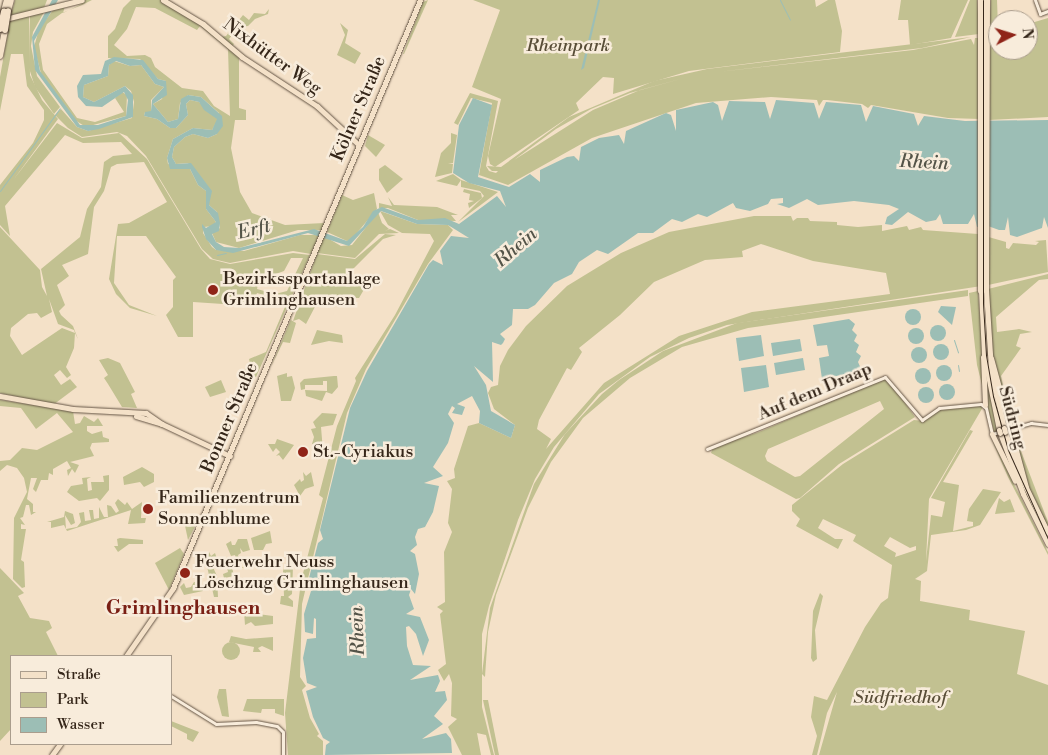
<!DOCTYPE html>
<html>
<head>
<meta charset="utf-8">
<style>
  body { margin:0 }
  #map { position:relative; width:1048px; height:755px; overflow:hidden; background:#f4e1c8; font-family:"Libre Bodoni",serif }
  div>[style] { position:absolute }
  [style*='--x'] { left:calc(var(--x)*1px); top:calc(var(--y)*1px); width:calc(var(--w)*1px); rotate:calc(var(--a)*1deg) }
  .green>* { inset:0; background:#c2c191 }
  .round { border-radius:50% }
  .water>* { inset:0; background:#9cbeb5 }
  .stream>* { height:1px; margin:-0.5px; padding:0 0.5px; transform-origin:0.5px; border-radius:0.5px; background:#9cbeb5 }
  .roads { filter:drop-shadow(0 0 1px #655545) drop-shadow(0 0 1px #655545) }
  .minor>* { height:3px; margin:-1.5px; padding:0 1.5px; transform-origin:1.5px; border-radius:1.5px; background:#f8ecdb }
  .major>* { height:5px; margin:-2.5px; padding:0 2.5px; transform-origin:2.5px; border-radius:2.5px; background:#f4e1c8 }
  .highway>* { height:6px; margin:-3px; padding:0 3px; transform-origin:3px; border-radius:3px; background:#f4e1c8 }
  .tram>* { height:1px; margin:-0.5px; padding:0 0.5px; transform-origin:0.5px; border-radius:0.5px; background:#352619 }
  .bridges { filter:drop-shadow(0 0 1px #352619) drop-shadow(0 0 1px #352619) }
  .major-bridge>* { height:5px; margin:-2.5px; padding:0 2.5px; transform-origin:2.5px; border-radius:2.5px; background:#f4e1c8 }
  .highway-bridge>* { height:6px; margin:-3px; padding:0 3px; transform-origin:3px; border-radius:3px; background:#f4e1c8 }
  .dots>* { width:14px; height:14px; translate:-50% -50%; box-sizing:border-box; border:2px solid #f8ecdb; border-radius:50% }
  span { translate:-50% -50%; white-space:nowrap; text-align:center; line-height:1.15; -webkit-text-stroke:5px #f8ecdb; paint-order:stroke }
  .park-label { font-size:18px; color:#584d37; font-style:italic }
  .street-label { font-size:18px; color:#352619 }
  .poi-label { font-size:18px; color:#352619 }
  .left { translate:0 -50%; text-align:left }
  .water-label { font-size:19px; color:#545448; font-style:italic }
  .quarter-label { font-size:20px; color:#7a1f14; font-weight:700 }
  .legend { position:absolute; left:10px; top:655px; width:162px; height:90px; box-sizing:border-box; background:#f8ecdb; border:1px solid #aa9d8d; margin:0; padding:6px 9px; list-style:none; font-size:15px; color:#352619 }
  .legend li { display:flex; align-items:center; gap:10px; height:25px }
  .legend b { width:25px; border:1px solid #aa9d8d }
  .north { position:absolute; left:988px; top:10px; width:50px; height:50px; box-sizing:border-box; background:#f8ecdb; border:1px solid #aa9d8d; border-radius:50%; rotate:85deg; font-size:14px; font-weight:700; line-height:20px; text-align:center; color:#352619 }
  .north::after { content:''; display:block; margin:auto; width:18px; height:22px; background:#8f2418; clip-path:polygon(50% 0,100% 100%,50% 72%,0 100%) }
</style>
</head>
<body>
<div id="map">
  <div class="green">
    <i style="clip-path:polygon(15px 0,47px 0,44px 8px,11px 15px)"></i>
    <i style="clip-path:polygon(85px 0,92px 0,82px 5px,62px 13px,47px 24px,39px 44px,43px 70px,77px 118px,95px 122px,124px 112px,115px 98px,122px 92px,127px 95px,126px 116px,86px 127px,73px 119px,42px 77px,34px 47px,39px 29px,53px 10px,65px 6px,63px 13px,82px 4px,67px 5px)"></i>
    <i style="clip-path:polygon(evenodd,131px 0,162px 0,197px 21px,239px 56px,239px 108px,246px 110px,246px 120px,235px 120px,231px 148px,240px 192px,252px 213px,285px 225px,324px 223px,322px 230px,298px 230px,239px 248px,216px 242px,212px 233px,220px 228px,217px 212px,209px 205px,207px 185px,188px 163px,176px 164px,172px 157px,174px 147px,185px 137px,193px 134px,208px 138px,217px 134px,219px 113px,201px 97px,188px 95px,180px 103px,178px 119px,168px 122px,153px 104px,162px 99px,166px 81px,158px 79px,140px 59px,108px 58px,108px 36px,115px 29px,123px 8px,131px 0,136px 7px,155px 8px,197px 30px,200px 26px,228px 49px,230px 116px,214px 106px,203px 91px,182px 88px,155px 67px,151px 58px,145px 55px,127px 56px,114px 45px,127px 29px,136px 7px)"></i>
    <i style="clip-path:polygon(428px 0,404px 54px,403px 54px,423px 2px)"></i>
    <i style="clip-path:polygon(473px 0,815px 0,816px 7px,828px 0,835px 0,842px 31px,840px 52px,689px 71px,613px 94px,614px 78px,603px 77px,576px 103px,579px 110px,495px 167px,490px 164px,488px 156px,501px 99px,472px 87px,500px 10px)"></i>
    <i style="clip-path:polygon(901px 0,968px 0,951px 38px,910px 45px,908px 20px,898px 20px)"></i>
    <i style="clip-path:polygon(970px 0,977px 0,978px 14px,978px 0,979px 34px,955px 37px)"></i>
    <i style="clip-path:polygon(991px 0,997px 0,998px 27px,989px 32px)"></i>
    <i style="clip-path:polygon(269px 9px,268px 14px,255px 19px,248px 26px,239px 27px,229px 39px,234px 44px,231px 48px,221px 37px,226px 36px,243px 15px,249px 20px,254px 13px,265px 14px)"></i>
    <i style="clip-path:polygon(44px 12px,33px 32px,31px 46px,37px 76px,60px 107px,54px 114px,35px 87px,29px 68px,30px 16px)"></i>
    <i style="clip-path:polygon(evenodd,29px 16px,30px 75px,42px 100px,58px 119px,14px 179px,57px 123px,82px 138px,119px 133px,147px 159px,201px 249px,210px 259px,230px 264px,293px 253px,310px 255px,256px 377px,250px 373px,244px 375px,242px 370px,251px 367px,249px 359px,266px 352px,287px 302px,257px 293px,253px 306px,193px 302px,193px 337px,178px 337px,166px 315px,173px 307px,173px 280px,176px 277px,146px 236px,117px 236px,114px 283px,129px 305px,157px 316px,130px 308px,116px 294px,109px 279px,118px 224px,129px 223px,167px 202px,144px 162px,117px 164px,111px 167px,104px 191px,94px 207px,88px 254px,62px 265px,69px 276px,57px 285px,65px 305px,59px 311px,61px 315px,73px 326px,78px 339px,75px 333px,74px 348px,66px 367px,71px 375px,67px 378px,60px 370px,54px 375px,61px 385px,70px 379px,77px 387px,53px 405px,0 393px,0 227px,40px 270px,42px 287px,47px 296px,41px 269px,80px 237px,87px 209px,101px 187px,104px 162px,113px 156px,132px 154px,121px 142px,83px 143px,65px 135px,5px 206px,10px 236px,0 225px,0 185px,33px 143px,44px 120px,44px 110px,27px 86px,23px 54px,11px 54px,0 111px,0 77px,10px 20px,29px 16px,291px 258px,303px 258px,287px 291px,275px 294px,257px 289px,259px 280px,284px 271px,291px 258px,29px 16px,49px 299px,58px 324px,74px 330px,75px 333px,62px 328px,22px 355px,10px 336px,11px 328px,28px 314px,37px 313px,41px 318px,52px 312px,49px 299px)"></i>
    <i style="clip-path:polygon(1048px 18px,1048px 117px,989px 120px,989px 36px,993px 34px,994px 39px,994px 34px,998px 33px,998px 50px,1028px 50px,1028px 24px)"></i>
    <i style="clip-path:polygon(340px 23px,348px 30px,345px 43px,361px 53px,355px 64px,337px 55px,345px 35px)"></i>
    <i style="clip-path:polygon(evenodd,971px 37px,922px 48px,718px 72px,913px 50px,971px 39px,974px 45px,975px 38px,978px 38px,980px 119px,948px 118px,871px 105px,868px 108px,862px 104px,827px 100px,823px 100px,819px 106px,817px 100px,771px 97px,696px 103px,592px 138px,508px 185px,479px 175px,492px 103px,471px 98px,458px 125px,454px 123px,470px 93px,498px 101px,486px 166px,489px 171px,496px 173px,498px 171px,492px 171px,487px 166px,501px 167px,569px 117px,654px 81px,707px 69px,971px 37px,684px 78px,640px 90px,593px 110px,514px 160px,556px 129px,591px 109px,630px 93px,684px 78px)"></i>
    <i style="clip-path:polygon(114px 61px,130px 66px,141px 65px,155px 84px,164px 87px,151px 100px,151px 112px,145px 112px,144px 116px,157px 119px,170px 128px,176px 128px,188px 115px,186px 104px,190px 100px,199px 102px,218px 119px,212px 130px,193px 128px,173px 139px,167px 158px,168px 164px,190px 169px,198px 185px,206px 191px,206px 209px,216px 222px,213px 226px,204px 227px,203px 233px,212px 247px,216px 250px,244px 251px,300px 235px,319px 235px,311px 254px,293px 251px,230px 263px,213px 259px,202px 249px,146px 156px,127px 136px,117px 132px,82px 137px,68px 128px,55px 115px,61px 109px,77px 127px,88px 131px,132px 118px,134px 102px,131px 91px,125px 86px,94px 102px,83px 97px,84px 85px,108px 76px,109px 65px)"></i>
    <i style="clip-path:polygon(451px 133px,457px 135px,453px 163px,448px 163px,453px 164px,452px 173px,435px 177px,441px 153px,451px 143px)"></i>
    <i style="clip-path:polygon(368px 135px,385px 145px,376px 157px,365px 146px)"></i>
    <i style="clip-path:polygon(385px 165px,403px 179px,387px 193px,379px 180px,379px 169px)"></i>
    <i style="clip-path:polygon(453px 174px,461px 180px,457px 186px,436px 181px)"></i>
    <i style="clip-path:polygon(461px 180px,498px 192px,458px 222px,484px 196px,480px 191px,461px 187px)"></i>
    <i style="clip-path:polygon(464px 189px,481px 193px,482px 198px,469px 208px,468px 203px,474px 201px,469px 200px,470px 194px,463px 192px)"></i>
    <i style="clip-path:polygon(374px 193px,377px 209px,351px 240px,347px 241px,327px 232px,342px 195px,353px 200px)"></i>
    <i style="clip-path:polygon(388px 197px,394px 205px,437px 207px,458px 215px,451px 215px,456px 221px,418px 220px,388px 208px,379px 208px,379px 203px,392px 206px)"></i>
    <i style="clip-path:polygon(380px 211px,417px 224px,448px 225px,453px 230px,428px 264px,366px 369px,347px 413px,302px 604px,300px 677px,306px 686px,302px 690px,310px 718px,319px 734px,317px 736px,323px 741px,323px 755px,288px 755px,285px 713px,301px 581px,323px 498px,319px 495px,337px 426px,356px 381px,355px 378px,395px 315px,434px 241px,430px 234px,402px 233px,388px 225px)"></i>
    <i style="clip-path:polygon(378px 212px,382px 223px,389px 229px,385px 231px,390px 229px,399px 233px,379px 234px,355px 258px,317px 253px,324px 236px,341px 246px,352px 245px)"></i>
    <i style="clip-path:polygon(evenodd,754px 216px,791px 216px,793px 221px,797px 218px,808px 218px,810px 221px,837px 222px,837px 225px,858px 227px,882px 225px,882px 231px,907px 226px,909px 230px,921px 227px,923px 230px,978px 234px,1006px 242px,1006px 248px,1009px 249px,1013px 243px,1036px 245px,1039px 242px,1035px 241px,1046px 240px,1048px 272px,988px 285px,727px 325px,689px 338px,650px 357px,599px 394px,554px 447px,535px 479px,518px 520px,489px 606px,482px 634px,482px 707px,494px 755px,491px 755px,486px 735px,477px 733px,481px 755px,462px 755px,448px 727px,457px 719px,451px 716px,452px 683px,449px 674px,444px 681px,438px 670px,446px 664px,440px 614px,443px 611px,437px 607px,445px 602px,444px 552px,452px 532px,448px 523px,452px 489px,447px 481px,455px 478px,454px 469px,468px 426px,479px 423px,511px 438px,515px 425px,494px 409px,488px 393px,491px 387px,498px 385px,500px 366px,508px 350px,526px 326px,567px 286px,621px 253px,669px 232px,754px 216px,761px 244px,813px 261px,886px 273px,890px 294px,752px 312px,679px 336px,604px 383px,546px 449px,551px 439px,537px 429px,539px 420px,567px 368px,571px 370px,582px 352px,579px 348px,620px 315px,654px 282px,705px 260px,743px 257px,742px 251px,761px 244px)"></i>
    <i style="clip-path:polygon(385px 234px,396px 235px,383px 239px,353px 269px,355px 284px,366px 286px,359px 298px,344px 298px,343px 303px,328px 299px,325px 303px,318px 301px,306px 324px,299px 319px,293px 321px,317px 254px,355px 259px)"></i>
    <i style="clip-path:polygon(1048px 274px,1048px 279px,1039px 280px,996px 317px,997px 332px,1019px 329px,1032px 332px,1020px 334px,1016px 346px,1021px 348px,1001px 376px,1010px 419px,1019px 422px,1017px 426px,1010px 423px,1006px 427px,992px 365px,988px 289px)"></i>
    <i style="clip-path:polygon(968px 290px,968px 296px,748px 328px,682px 347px,630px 378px,583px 418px,551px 462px,528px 508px,496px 595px,488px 632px,485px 677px,482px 674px,490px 608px,534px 484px,565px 434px,602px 394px,619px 380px,663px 351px,737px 323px)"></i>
    <i style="clip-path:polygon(978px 291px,981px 332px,998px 430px,994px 432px,977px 365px,969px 293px)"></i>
    <i style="clip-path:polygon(294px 312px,291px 320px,296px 323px,290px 343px,283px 342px,271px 367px)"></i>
    <i style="clip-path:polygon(317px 330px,342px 335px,343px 343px,329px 341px,311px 345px)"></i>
    <i style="clip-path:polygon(108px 358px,120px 363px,135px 392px,131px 394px,137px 408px,122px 407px,108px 384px,104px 378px,108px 375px,99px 360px)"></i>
    <i style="clip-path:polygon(287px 373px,287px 377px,292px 376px,295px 388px,291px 401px,281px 401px,277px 376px)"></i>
    <i style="clip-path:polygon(334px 376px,337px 376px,338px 387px,332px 394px,326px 392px,322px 401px,306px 396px,305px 390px,327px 391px,327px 381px,323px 381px,323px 385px,305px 385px,305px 389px,301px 390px,300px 383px,304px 379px)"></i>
    <i style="clip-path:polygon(evenodd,883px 379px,891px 383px,915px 417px,839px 464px,800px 498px,796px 499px,711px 453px,713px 447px,759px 432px,883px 379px,880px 401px,884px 409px,800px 476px,795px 477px,767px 461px,765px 456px,768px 449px,880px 401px)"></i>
    <i style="clip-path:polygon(221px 380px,226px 392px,210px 397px,205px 387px)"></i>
    <i style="clip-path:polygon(0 400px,73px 411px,75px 424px,80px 423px,84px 416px,94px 422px,98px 418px,103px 426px,87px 426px,87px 431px,92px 434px,102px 431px,103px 437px,109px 439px,109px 442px,92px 443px,90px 448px,94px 456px,70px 462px,79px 465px,75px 473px,72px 469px,68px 476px,67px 470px,71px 468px,67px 461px,53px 469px,53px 475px,49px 473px,48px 480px,41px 480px,36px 492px,33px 489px,37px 478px,31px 478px,27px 499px,33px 504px,33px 512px,36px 512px,31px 515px,29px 505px,26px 505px,23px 517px,20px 518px,25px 525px,21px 524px,21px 529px,26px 529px,21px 560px,24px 562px,25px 587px,22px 588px,13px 579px,14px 518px,27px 492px,24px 478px,17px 468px,7px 465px,0 471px,0 461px,10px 460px,22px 448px,37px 450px,73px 432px,57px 413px,36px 429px,21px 408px,0 406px)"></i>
    <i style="clip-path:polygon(evenodd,980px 405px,983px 407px,929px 499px,926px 561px,931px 515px,942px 517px,945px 502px,931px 498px,970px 430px,973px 431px,943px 482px,959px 485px,953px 531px,973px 526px,973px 522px,967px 521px,969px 509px,983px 489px,1001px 492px,980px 525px,966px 530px,931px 535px,927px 571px,915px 579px,921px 581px,920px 601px,970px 610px,969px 620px,1025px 631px,1017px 674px,1048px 685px,1048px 755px,819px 755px,837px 692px,827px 713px,817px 755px,812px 755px,817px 736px,811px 717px,814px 696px,827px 700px,865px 627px,881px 603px,888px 598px,892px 565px,853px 541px,856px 535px,823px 519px,818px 528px,835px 539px,843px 539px,838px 549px,796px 526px,800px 519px,792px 511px,792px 505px,843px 464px,914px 420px,924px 421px,941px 408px,980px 405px,890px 537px,910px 548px,916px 546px,916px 550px,895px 557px,896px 553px,884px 546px,890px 537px)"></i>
    <i style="clip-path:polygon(322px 413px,337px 414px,333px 425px,321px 427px,323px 451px,321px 455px,313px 457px,315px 445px,312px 444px,314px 437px,311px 429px,316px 428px,313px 422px)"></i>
    <i style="clip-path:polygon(1013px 430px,1048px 522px,1048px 530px,1027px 487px,1007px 432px)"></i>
    <i style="clip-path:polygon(991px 438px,1048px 552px,1048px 555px,1008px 477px)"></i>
    <i style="clip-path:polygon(277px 439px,294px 445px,283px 460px,279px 455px,276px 456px,280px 452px,276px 448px,273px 452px,268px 444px,275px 444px)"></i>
    <i style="clip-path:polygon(142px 467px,154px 474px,154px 482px,144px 487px,140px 482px,124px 485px,123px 477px)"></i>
    <i style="clip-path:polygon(303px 472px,306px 476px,311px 472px,314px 486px,305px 489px,300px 496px,294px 485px,300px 479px,301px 482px,304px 480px)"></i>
    <i style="clip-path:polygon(109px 475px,109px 490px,100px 501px,97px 498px,79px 501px,67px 492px,71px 486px,83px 484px,82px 478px,91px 477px,87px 479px,88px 491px,92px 490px,91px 482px,104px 482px,103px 476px)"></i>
    <i style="clip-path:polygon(999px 498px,1004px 502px,1010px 499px,1015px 512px,995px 514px)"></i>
    <i style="clip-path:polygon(118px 499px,125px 505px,127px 502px,132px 509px,142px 502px,141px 518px,146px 518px,145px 523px,128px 524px,131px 510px,67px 531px,64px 525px,51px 528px,51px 522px,47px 522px,64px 517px,65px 511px,73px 514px,75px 523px,71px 525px,65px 515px,66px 529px,77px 527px,81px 522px,79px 513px,84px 512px,85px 521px,91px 520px,89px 510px,93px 510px,94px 519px,99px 518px,99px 507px,104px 517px,108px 517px,107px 505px,111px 506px,116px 513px,119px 511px,115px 503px)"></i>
    <i style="clip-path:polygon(188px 516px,198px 521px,188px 540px,184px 521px)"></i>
    <i style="clip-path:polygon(270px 531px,272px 543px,266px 544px,263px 550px,254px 550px,251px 538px)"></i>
    <i style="clip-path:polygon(120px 538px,143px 540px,143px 544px,129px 544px,118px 552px,114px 546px,118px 546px,117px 539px)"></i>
    <i style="clip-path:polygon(238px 539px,247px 539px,250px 550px,243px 552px,240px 548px,241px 553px,238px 555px,241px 567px,245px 568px,238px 568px,235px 555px,231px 556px,226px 544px,231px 541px,232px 545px,235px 545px)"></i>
    <i style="clip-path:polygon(180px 548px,184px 554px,169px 590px,155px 563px)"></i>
    <i style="clip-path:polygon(209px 552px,211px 556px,215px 553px,217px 559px,233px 557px,230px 558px,234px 576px,224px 578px,223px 574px,228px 572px,227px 567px,219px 569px,215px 560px,211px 563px,217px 576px,218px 597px,214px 597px,206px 562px)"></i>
    <i style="clip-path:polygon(287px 561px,293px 566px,292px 594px,288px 597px,293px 601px,293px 607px,280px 604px,281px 596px,284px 596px,283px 571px)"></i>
    <i style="clip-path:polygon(0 568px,24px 593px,18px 596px,30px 618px,49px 621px,52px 628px,46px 632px,58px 656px,11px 656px,11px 729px,0 741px)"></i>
    <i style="clip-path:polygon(194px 582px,199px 582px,203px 591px,184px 595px,180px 587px,184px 583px,186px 588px,191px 587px)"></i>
    <i style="clip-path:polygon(820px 593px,823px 596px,815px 630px,817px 659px,813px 662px,811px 658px,813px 611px)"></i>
    <i style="clip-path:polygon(244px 612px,273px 616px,273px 624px,255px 626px,251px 622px,245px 625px)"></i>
    <i style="clip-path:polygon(231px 636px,246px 639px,273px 637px,273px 651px,262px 646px,258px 648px,261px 652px,253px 652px,254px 647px,229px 642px)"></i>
    <i class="round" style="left:222px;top:642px;width:18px;height:18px"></i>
    <i style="clip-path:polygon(219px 689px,226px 689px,229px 717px,222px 716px,217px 697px)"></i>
    <i style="clip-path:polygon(247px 699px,284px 699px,284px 716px,275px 713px,275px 709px,262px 709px,261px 713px,243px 711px)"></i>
    <i style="clip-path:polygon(483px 700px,488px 700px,499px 755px,495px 755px)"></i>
    <i style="clip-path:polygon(171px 721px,199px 732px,193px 742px,187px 739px,187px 734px,171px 726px)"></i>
  </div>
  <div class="water">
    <i style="clip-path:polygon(52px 0,58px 0,34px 41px,40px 71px,80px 125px,98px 125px,126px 116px,128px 100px,124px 92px,102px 107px,86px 106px,78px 97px,77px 86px,83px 75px,101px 74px,105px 61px,114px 57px,143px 60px,158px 79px,166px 81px,167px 95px,153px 104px,168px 122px,178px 119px,181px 99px,188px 95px,201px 97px,222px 116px,223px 126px,217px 134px,208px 138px,193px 134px,185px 137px,174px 147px,172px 157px,176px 164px,191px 163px,212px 191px,209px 205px,218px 213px,220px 223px,219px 231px,212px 234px,216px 242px,224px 247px,239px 248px,314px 229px,347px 241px,363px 227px,373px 211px,382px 207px,418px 220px,445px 218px,459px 224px,497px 196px,506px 207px,500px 191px,469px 183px,453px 173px,459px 125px,473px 98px,492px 105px,478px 177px,509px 187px,530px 174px,540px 182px,540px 170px,567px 157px,574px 156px,579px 161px,581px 147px,599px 138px,619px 135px,624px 144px,626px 131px,666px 113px,671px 115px,676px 131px,676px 110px,713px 102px,718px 105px,722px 121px,729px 101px,765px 102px,770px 119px,776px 100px,814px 103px,819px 119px,826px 102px,861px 105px,866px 122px,873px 106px,914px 114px,918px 126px,924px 116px,965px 121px,1048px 120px,1048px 228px,1044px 217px,1042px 228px,1017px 237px,1010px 235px,1008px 217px,1005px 230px,999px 230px,988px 226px,977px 227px,974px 214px,968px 224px,943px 224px,940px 214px,936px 220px,926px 222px,908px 212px,892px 225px,885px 224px,887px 217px,899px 209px,889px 205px,854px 201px,818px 205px,807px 199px,789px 208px,777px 204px,783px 203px,783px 198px,771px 199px,768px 204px,750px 211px,736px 208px,733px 203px,707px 217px,698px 214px,682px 222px,672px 219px,653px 233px,638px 233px,608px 254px,597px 250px,579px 262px,572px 274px,554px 283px,535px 305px,528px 309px,513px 309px,512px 325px,500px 334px,505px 339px,503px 343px,501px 345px,492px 342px,493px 382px,474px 366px,486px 385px,491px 411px,515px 425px,511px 438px,479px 423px,480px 411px,472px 396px,457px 404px,465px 407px,462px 415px,452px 413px,455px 408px,452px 406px,448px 414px,454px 423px,448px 443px,433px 467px,443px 476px,424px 483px,439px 486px,433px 512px,425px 527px,418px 529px,415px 537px,417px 545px,410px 551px,415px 554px,419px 574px,415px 594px,411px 589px,409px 595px,414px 609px,406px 614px,420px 617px,429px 640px,423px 656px,416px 634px,409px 626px,406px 627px,407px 646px,413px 665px,431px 666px,410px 680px,438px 675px,440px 681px,435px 692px,445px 691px,447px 700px,434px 716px,443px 724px,422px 739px,446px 733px,451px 739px,452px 753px,325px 755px,326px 745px,330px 742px,323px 738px,313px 717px,306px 691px,317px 687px,307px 683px,303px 658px,307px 639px,316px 638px,316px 619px,314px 618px,313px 634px,305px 632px,304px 614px,311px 591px,317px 588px,309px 583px,309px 578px,318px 543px,323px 539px,320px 530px,350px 408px,367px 371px,429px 264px,433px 260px,443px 265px,440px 251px,451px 236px,469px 238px,448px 225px,417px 224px,381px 211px,349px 246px,308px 233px,233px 253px,216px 250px,206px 239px,202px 227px,202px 224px,206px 228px,216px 222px,206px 209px,206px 191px,198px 185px,190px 169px,170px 169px,167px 158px,173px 139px,193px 128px,212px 130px,217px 119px,204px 110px,199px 102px,190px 100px,186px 104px,188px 115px,176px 128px,170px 128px,157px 119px,144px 116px,145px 112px,151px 111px,152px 100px,164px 87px,155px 84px,141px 65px,130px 66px,116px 61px,109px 65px,108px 76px,84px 85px,83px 97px,94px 102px,125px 86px,133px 95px,133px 117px,99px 129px,88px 131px,77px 127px,35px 70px,32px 37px)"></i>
    <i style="clip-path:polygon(598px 0,600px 0,584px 68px,581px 70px)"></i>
    <i style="clip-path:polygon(941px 306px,956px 307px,952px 325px,938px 312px)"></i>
    <i class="round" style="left:905px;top:309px;width:16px;height:16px"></i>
    <i style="clip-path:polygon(849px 319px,855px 324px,852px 330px,857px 335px,854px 341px,859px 345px,856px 352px,861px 356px,858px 362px,862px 371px,822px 379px,819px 358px,829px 356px,827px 345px,817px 346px,813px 325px)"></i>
    <i class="round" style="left:930px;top:325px;width:16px;height:16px"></i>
    <i class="round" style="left:908px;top:328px;width:16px;height:16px"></i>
    <i style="clip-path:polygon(761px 335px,764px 356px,739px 361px,736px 338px)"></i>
    <i style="clip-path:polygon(800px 339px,802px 351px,773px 356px,771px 343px)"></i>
    <i class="round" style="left:933px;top:344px;width:16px;height:16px"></i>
    <i class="round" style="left:911px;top:347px;width:16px;height:16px"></i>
    <i style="clip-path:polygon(803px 358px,805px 370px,776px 375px,774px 363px)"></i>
    <i class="round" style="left:936px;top:365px;width:16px;height:16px"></i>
    <i style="clip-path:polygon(766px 365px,769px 387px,744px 392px,741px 368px)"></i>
    <i class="round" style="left:915px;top:368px;width:16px;height:16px"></i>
    <i class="round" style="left:939px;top:384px;width:16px;height:16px"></i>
    <i class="round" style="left:918px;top:387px;width:16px;height:16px"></i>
  </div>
  <div class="stream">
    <i style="--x:780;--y:0;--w:22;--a:63"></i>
    <i style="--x:0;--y:191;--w:102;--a:-54.1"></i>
    <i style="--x:217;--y:255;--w:9;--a:-13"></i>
    <i style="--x:954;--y:340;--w:13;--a:72"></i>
    <i style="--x:958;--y:365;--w:6;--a:81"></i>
  </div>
  <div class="roads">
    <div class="minor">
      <i style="--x:1035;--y:0;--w:15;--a:70"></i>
      <i style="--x:1040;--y:14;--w:9;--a:-21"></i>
      <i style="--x:707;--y:449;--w:192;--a:-22"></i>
      <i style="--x:885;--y:377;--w:57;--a:49.3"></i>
      <i style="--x:922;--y:420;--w:21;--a:-35"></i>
      <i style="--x:939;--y:408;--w:42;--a:-5.4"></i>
      <i style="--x:981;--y:404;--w:6;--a:39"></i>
      <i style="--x:986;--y:408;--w:27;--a:77"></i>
      <i style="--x:992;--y:434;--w:41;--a:-15.8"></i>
      <i style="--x:1031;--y:423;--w:17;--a:7"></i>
      <i style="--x:171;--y:696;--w:53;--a:31.9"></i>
      <i style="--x:216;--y:724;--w:40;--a:-2.9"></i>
      <i style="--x:256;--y:722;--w:21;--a:11"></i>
      <i style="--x:277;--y:726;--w:8;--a:45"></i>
      <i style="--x:283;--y:732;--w:23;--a:90"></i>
    </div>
    <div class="major">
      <i style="--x:163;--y:0;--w:47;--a:31"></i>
      <i style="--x:203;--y:24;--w:51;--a:40.2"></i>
      <i style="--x:242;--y:57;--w:90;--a:33.2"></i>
      <i style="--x:317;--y:106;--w:57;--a:42.9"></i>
      <i style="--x:5;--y:19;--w:79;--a:-13.9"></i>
      <i style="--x:986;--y:290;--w:80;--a:86.4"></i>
      <i style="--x:991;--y:370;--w:59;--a:77.4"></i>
      <i style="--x:981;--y:291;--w:64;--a:87.3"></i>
      <i style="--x:984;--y:355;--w:76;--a:78.7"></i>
      <i style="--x:983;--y:357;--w:48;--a:87.6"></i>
      <i style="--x:991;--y:358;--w:134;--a:74.8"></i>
      <i style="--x:0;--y:396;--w:74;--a:10.1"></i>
      <i style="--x:73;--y:409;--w:73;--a:3.1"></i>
      <i style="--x:146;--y:413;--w:19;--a:35"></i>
      <i style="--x:136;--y:416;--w:27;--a:17"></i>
      <i style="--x:162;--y:424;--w:75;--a:25.2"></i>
      <i style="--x:1005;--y:432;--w:46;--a:70.8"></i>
      <i style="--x:1020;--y:475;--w:64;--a:64.2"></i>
      <i style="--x:1000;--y:433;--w:65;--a:69.3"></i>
      <i style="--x:1023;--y:494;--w:56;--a:63.4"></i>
      <i style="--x:992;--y:434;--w:52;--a:63.9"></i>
      <i style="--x:126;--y:656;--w:83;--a:-55.3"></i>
      <i style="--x:173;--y:588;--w:638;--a:-67.21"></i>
      <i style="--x:52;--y:755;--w:14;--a:-54"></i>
    </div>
    <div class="highway">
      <i style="--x:981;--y:0;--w:291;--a:90"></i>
      <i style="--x:4;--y:11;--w:11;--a:-75"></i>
      <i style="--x:8;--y:11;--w:11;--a:-75"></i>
      <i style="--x:0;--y:56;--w:26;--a:-79"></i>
      <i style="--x:986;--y:290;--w:290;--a:-89.8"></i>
    </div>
  </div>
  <div class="tram">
    <i style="--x:983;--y:0;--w:303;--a:90"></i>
    <i style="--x:983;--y:303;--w:52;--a:86.7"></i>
    <i style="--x:986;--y:355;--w:42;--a:80.3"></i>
    <i style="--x:993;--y:396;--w:56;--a:74.5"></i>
    <i style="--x:1008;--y:450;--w:98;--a:65.8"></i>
  </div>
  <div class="bridges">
    <div class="major-bridge">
      <i style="--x:1004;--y:428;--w:4;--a:76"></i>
      <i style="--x:999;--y:430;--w:3;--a:72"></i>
    </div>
    <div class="highway-bridge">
      <i style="--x:0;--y:29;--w:18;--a:-77"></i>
      <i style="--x:5;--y:30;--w:19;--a:-81"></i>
    </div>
  </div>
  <div class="dots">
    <i style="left:213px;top:290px;background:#8f2418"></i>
    <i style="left:303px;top:452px;background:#8f2418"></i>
    <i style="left:148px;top:509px;background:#8f2418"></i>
    <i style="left:185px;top:573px;background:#8f2418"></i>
  </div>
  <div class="park-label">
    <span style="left:568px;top:46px">Rheinpark</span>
    <span style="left:900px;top:698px">Südfriedhof</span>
  </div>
  <div class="street-label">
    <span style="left:272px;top:57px;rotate:36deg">Nixhütter Weg</span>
    <span style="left:359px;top:109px;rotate:-67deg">Kölner Straße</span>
    <span style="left:815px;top:392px;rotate:-23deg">Auf dem Draap</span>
    <span style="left:230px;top:418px;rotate:-67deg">Bonner Straße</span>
    <span style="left:1012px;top:418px;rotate:75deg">Südring</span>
  </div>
  <div class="poi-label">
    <span class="left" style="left:223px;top:290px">Bezirkssportanlage<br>Grimlinghausen</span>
    <span class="left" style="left:313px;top:452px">St.-Cyriakus</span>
    <span class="left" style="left:158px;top:509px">Familienzentrum<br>Sonnenblume</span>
    <span class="left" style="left:195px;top:573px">Feuerwehr Neuss<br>Löschzug Grimlinghausen</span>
  </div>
  <div class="water-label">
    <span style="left:924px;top:163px;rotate:3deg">Rhein</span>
    <span style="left:254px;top:230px;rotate:-13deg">Erft</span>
    <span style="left:516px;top:248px;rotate:-41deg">Rhein</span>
    <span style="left:358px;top:631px;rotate:-92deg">Rhein</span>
  </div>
  <div class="quarter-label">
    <span style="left:183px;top:608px">Grimlinghausen</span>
  </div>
  <ul class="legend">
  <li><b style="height:6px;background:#f4e1c8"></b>Straße</li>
  <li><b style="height:14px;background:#c2c191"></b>Park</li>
  <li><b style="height:14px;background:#9cbeb5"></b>Wasser</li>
  </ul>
  <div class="north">N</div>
</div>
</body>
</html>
